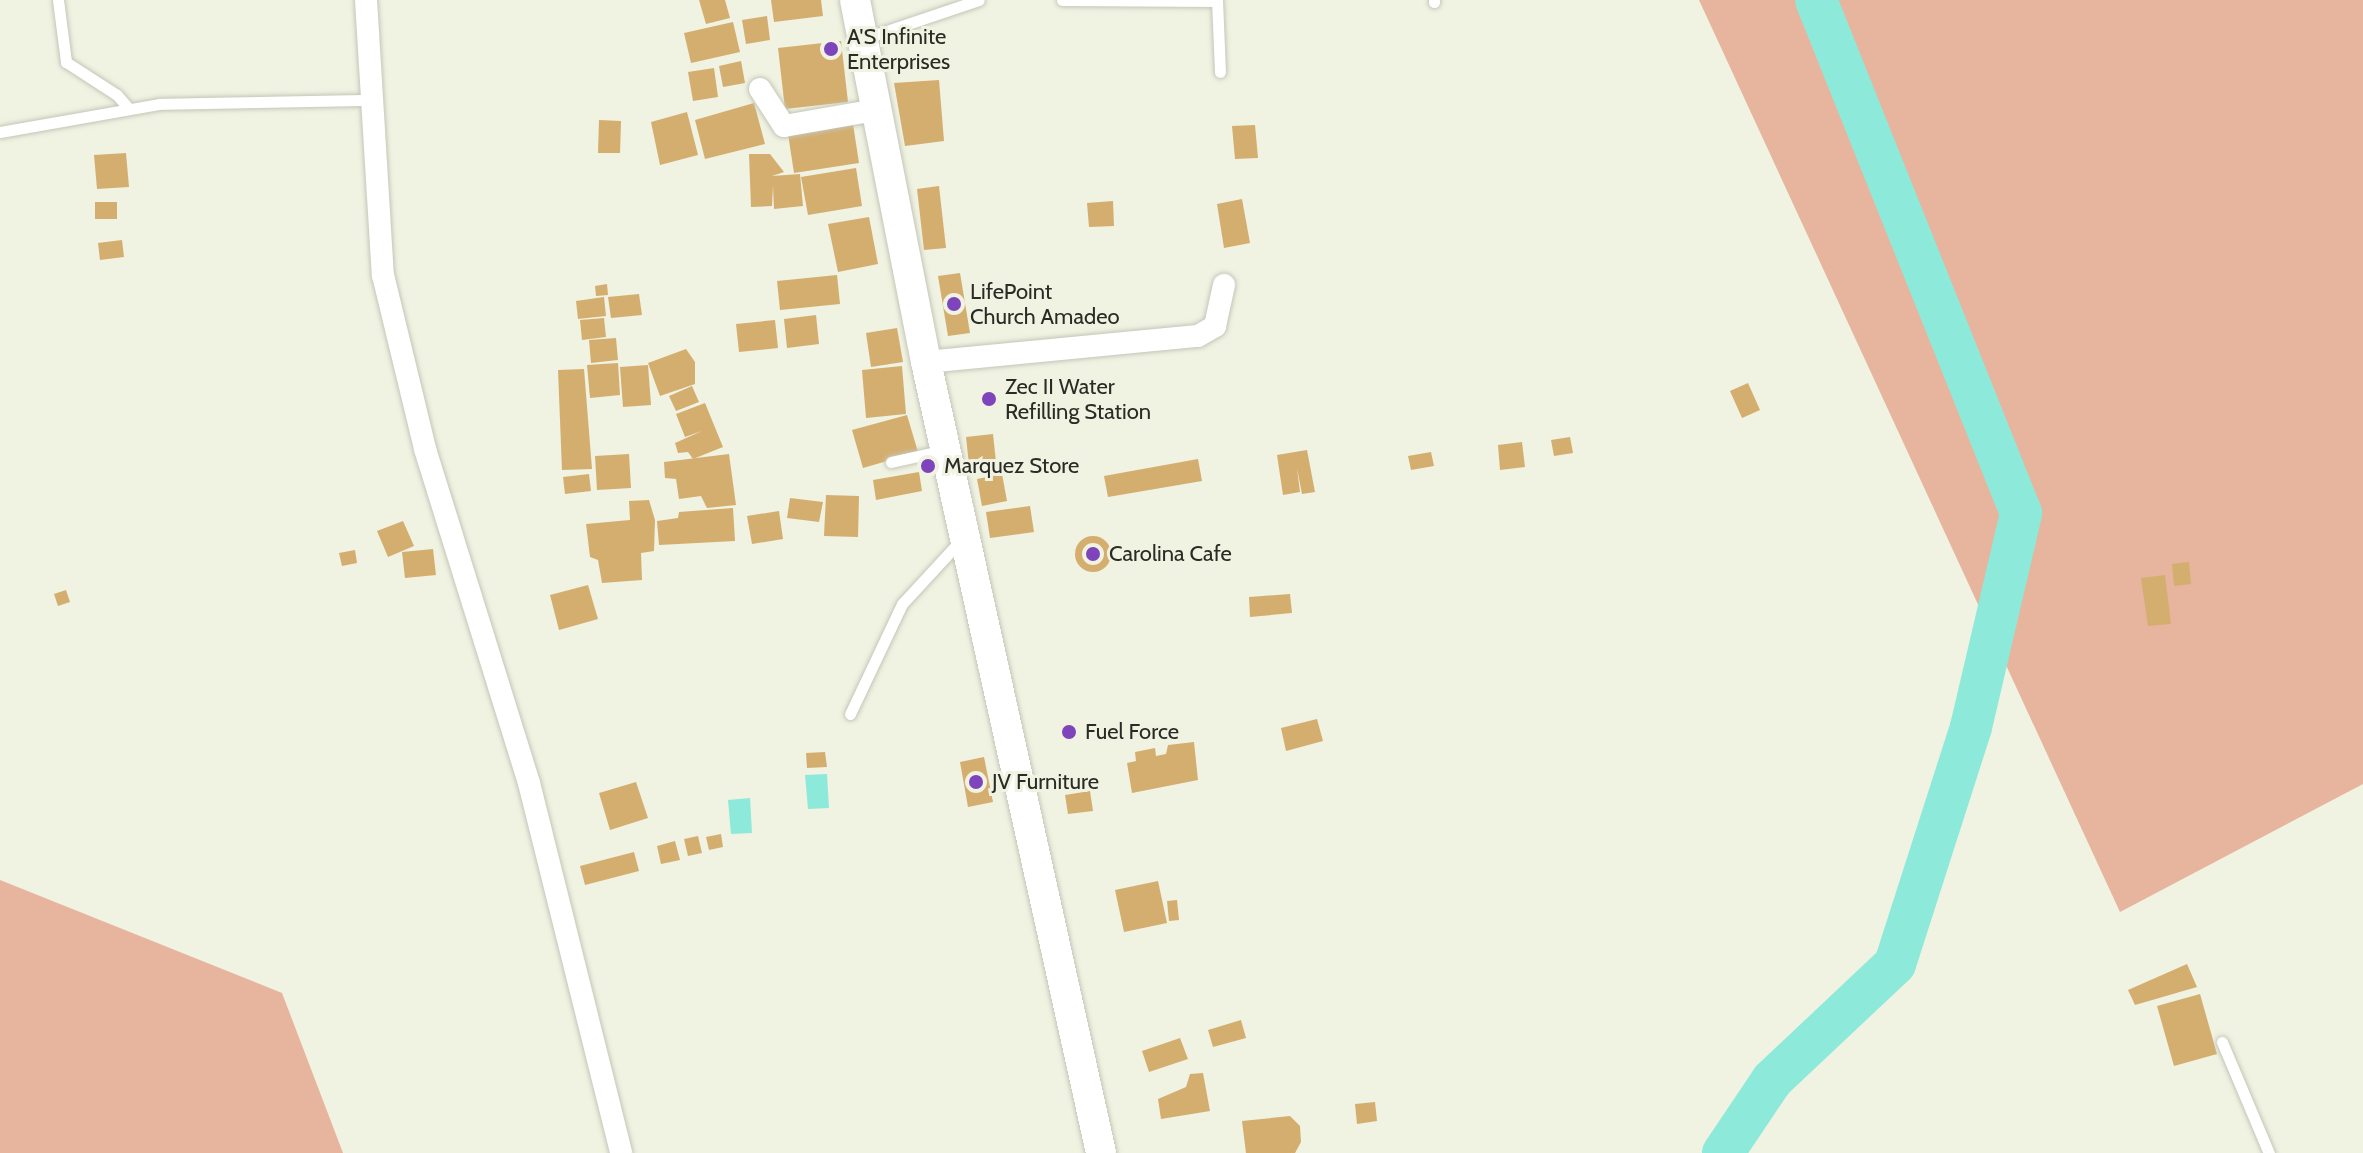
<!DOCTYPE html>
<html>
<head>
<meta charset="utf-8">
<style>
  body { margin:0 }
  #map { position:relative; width:2363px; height:1153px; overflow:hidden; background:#f0f2e2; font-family:Cabin,sans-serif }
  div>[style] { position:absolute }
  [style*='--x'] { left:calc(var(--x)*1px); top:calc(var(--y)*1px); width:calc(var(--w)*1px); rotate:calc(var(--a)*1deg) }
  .green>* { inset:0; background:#e7b49d }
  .water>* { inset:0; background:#8deada }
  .river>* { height:42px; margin:-21px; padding:0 21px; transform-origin:21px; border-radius:21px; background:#8deada }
  .building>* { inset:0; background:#d4ae6f }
  .round { border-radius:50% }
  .roads { filter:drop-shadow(0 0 2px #c4c6b7) drop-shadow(0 0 2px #c4c6b7) }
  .service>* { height:11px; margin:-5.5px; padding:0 5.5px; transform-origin:5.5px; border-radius:5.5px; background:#fff }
  .minor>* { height:22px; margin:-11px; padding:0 11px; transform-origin:11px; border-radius:11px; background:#fff }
  .secondary>* { height:30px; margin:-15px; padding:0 15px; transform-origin:15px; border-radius:15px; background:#fff }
  .dots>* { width:22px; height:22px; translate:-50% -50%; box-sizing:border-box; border:4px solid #f0f2e2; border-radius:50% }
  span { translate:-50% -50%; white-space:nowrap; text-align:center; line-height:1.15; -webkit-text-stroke:6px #f0f2e2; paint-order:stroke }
  .poi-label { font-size:22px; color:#2a2b25 }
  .left { translate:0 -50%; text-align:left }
</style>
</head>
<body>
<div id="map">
  <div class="green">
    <i style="clip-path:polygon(1699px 0,2363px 0,2363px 784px,2120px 912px)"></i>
    <i style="clip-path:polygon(0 880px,282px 993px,343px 1153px,0 1153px)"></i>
  </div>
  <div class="water">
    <i style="clip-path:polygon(827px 774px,829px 808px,808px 809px,805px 775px)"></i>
    <i style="clip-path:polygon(750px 798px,752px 833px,731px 834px,728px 800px)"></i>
  </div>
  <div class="river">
    <i style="--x:1723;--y:1153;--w:88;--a:-56.1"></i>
    <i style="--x:1772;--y:1080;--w:169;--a:-43.3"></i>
    <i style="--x:1895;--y:964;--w:249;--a:-72.2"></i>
    <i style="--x:1971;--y:727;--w:220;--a:-76.8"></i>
    <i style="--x:2021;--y:513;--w:552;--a:-111.78"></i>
  </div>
  <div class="building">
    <i style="clip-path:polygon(699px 0,725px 0,730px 18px,706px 24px)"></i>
    <i style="clip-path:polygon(771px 0,821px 0,823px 16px,774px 22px)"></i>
    <i style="clip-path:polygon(767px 16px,770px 40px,746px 44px,742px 20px)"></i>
    <i style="clip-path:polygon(733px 22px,740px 52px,691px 63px,684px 33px)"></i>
    <i style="clip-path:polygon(841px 41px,848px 102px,785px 109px,778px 48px)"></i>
    <i style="clip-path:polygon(741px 61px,745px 83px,723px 87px,719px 66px)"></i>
    <i style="clip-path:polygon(714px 68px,718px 97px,693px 101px,688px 72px)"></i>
    <i style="clip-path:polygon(939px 80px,944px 141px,905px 146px,894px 83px)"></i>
    <i style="clip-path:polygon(754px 103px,765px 144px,705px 159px,695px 120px)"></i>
    <i style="clip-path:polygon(687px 112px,698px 155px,660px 165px,651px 122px)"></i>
    <i style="clip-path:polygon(599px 120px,621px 121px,620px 153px,598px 153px)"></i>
    <i style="clip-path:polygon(853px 124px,859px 163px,794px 173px,788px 134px)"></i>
    <i style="clip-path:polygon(1255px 125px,1258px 158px,1235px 159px,1232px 126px)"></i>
    <i style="clip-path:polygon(126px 153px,129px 187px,97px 189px,94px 155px)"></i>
    <i style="clip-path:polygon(749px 154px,770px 154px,784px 172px,772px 176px,800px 174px,803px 206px,774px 209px,773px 186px,772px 206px,751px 207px)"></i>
    <i style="clip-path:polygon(856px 168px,862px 206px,808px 215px,801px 177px)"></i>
    <i style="clip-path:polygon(939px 186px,946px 248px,924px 250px,917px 189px)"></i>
    <i style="clip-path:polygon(1242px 199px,1250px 243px,1224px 248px,1217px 204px)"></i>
    <i style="clip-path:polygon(1113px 201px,1114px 226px,1089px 227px,1087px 203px)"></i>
    <i style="clip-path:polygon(95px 202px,117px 202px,117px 219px,95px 219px)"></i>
    <i style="clip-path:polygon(869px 217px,878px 264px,838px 272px,828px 224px)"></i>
    <i style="clip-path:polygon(122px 240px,124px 257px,100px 260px,98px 243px)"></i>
    <i style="clip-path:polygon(960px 273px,970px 333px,948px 336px,938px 276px)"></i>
    <i style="clip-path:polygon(837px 275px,840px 304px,780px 310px,777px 281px)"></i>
    <i style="clip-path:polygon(607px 284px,608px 295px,596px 296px,595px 286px)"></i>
    <i style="clip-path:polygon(639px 294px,642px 315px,611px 318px,608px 297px)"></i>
    <i style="clip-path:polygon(604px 297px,606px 316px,578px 319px,576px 301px)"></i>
    <i style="clip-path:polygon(816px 315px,819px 344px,787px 348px,784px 319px)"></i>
    <i style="clip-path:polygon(604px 318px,606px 337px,582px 340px,580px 320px)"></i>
    <i style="clip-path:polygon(775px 320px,778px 348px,739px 352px,736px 324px)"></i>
    <i style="clip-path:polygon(897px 328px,903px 362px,871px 367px,866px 333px)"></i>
    <i style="clip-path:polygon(616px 338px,618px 360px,591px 363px,589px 340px)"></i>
    <i style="clip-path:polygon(686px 349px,695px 362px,695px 384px,660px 396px,648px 363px)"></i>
    <i style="clip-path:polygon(618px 363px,620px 395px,590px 398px,587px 365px)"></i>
    <i style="clip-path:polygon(648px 365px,651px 405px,623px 407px,620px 367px)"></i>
    <i style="clip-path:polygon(902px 366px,906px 414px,866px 418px,862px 370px)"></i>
    <i style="clip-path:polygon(584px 369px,592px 469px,562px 470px,558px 370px)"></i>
    <i style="clip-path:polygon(1748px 383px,1760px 410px,1742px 418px,1730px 391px)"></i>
    <i style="clip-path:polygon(692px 386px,699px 402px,676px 411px,669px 396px)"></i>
    <i style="clip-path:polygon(705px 403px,723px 447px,693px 459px,688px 452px,678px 453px,675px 443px,702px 431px,685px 437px,676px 414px)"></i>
    <i style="clip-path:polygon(907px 415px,918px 452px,863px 468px,852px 430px)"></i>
    <i style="clip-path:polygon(993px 434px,996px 462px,969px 465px,966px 437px)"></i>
    <i style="clip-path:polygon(1570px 437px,1573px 453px,1554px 456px,1551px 440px)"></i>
    <i style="clip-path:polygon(1522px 442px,1525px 467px,1500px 470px,1498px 445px)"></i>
    <i style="clip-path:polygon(1307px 450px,1315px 492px,1302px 494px,1297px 468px,1300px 492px,1283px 495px,1277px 455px)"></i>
    <i style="clip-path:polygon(1431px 452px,1434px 466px,1411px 470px,1408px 456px)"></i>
    <i style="clip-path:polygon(629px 454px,631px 488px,597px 490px,595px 456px)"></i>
    <i style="clip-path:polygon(729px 454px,736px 505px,707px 508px,701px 496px,679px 499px,676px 479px,665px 478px,664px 462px)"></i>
    <i style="clip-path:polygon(1198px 459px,1202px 481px,1108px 497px,1104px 476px)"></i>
    <i style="clip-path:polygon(919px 472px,922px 491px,876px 500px,873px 480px)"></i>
    <i style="clip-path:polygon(589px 474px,591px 491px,565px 494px,563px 477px)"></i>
    <i style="clip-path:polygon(1002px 474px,1007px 501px,982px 506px,977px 479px)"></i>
    <i style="clip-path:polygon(826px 495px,859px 496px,858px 537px,824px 536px)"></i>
    <i style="clip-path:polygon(790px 498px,823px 502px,819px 522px,787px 518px)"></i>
    <i style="clip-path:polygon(649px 500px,655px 520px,654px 551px,641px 553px,642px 580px,602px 583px,598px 560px,590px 557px,586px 524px,630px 520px,629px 501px)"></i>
    <i style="clip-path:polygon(1030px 506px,1034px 532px,990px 538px,986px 512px)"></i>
    <i style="clip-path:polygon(733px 508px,735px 541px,659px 545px,657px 521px,678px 518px,679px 512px)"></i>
    <i style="clip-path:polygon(779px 511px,783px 539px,752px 544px,747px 516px)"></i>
    <i style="clip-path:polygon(403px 521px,414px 546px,388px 557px,377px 531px)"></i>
    <i class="round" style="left:1075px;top:536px;width:36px;height:36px"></i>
    <i style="clip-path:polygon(433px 549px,436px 575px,405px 578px,402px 552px)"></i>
    <i style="clip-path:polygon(355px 550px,357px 563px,342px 566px,339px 553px)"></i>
    <i style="clip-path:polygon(2189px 562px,2191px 584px,2174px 586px,2172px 564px)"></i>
    <i style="clip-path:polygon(2165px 575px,2171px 624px,2148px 626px,2141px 578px)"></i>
    <i style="clip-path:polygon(588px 585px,598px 619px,559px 630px,550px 595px)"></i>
    <i style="clip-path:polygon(66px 590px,70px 602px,58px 606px,54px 594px)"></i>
    <i style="clip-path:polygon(1290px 594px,1292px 613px,1250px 617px,1249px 597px)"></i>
    <i style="clip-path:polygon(1317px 719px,1323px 741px,1286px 751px,1281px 728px)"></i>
    <i style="clip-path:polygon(1194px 742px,1198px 780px,1132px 793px,1127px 763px,1136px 761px,1135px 752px,1155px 748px,1156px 756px,1166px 754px,1168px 745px)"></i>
    <i style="clip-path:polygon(825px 752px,827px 767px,807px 768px,806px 753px)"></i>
    <i style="clip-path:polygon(984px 757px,993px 802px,968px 807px,960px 762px)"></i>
    <i style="clip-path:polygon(636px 782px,648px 818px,610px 830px,599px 793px)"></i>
    <i style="clip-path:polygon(1090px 791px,1093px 811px,1068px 814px,1065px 795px)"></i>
    <i style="clip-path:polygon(721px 834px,723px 847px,709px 850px,706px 837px)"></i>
    <i style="clip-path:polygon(698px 836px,702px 853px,688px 856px,684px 839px)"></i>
    <i style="clip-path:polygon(675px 841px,680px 860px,661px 864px,657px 846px)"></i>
    <i style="clip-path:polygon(634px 852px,639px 871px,585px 885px,580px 866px)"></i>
    <i style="clip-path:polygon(1158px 881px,1167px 923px,1124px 932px,1115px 890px)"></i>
    <i style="clip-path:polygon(1177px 900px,1179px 920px,1169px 921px,1167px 901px)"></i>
    <i style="clip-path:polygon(2187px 964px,2197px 987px,2135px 1005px,2128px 990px)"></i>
    <i style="clip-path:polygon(2200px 994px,2217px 1054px,2174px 1066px,2157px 1006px)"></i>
    <i style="clip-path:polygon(1241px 1020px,1246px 1038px,1213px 1047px,1208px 1030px)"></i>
    <i style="clip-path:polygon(1180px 1038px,1188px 1059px,1149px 1072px,1142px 1051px)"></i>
    <i style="clip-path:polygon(1203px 1073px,1210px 1111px,1161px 1119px,1158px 1099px,1186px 1087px,1190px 1074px)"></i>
    <i style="clip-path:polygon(1375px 1102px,1377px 1121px,1357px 1124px,1355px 1104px)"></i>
    <i style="clip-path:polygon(1290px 1116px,1300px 1126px,1301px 1142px,1295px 1153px,1246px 1153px,1242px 1121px)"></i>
  </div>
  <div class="roads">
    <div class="service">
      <i style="--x:58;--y:0;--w:63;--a:82.6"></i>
      <i style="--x:66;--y:62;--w:61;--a:32.9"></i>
      <i style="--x:117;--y:95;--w:18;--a:49"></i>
      <i style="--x:1062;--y:0;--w:155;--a:0.4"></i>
      <i style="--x:1217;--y:0;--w:72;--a:87.6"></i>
      <i style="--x:1434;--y:0;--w:2;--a:90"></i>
      <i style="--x:863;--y:39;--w:122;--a:-18.6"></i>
      <i style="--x:0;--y:132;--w:161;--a:-10"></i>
      <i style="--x:159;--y:104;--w:211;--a:-1.1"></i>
      <i style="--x:891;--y:462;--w:55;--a:-12.5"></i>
      <i style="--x:850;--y:714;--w:122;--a:-64.7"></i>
      <i style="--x:902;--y:604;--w:88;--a:-47.3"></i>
      <i style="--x:2222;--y:1042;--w:121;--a:67.1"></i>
    </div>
    <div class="minor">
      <i style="--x:366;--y:0;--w:276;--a:86.5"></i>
      <i style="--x:383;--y:275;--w:179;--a:76.4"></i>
      <i style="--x:425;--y:449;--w:350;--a:72.7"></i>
      <i style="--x:529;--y:783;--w:381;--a:76"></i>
      <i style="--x:760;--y:89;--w:44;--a:57"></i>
      <i style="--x:784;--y:126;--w:93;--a:-9.9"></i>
      <i style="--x:926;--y:362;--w:273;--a:-5.5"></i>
      <i style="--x:1198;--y:336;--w:20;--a:-30"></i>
      <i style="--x:1215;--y:326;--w:42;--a:-77.6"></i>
    </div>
    <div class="secondary">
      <i style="--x:855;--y:0;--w:369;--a:78.9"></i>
      <i style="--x:926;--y:362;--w:810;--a:77.52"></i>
    </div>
  </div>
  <div class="dots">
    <i style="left:831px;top:49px;background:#7d44bb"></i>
    <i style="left:954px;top:304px;background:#7d44bb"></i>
    <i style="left:989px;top:399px;background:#7d44bb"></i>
    <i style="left:928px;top:466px;background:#7d44bb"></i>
    <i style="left:1093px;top:554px;background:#7d44bb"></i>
    <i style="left:1069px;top:732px;background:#7d44bb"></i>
    <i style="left:976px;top:782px;background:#7d44bb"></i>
  </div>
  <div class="poi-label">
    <span class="left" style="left:847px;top:49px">A'S Infinite<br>Enterprises</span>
    <span class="left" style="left:970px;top:304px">LifePoint<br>Church Amadeo</span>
    <span class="left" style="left:1005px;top:399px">Zec II Water<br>Refilling Station</span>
    <span class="left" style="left:944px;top:466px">Marquez Store</span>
    <span class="left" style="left:1109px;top:554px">Carolina Cafe</span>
    <span class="left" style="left:1085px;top:732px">Fuel Force</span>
    <span class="left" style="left:992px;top:782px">JV Furniture</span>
  </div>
</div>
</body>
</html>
